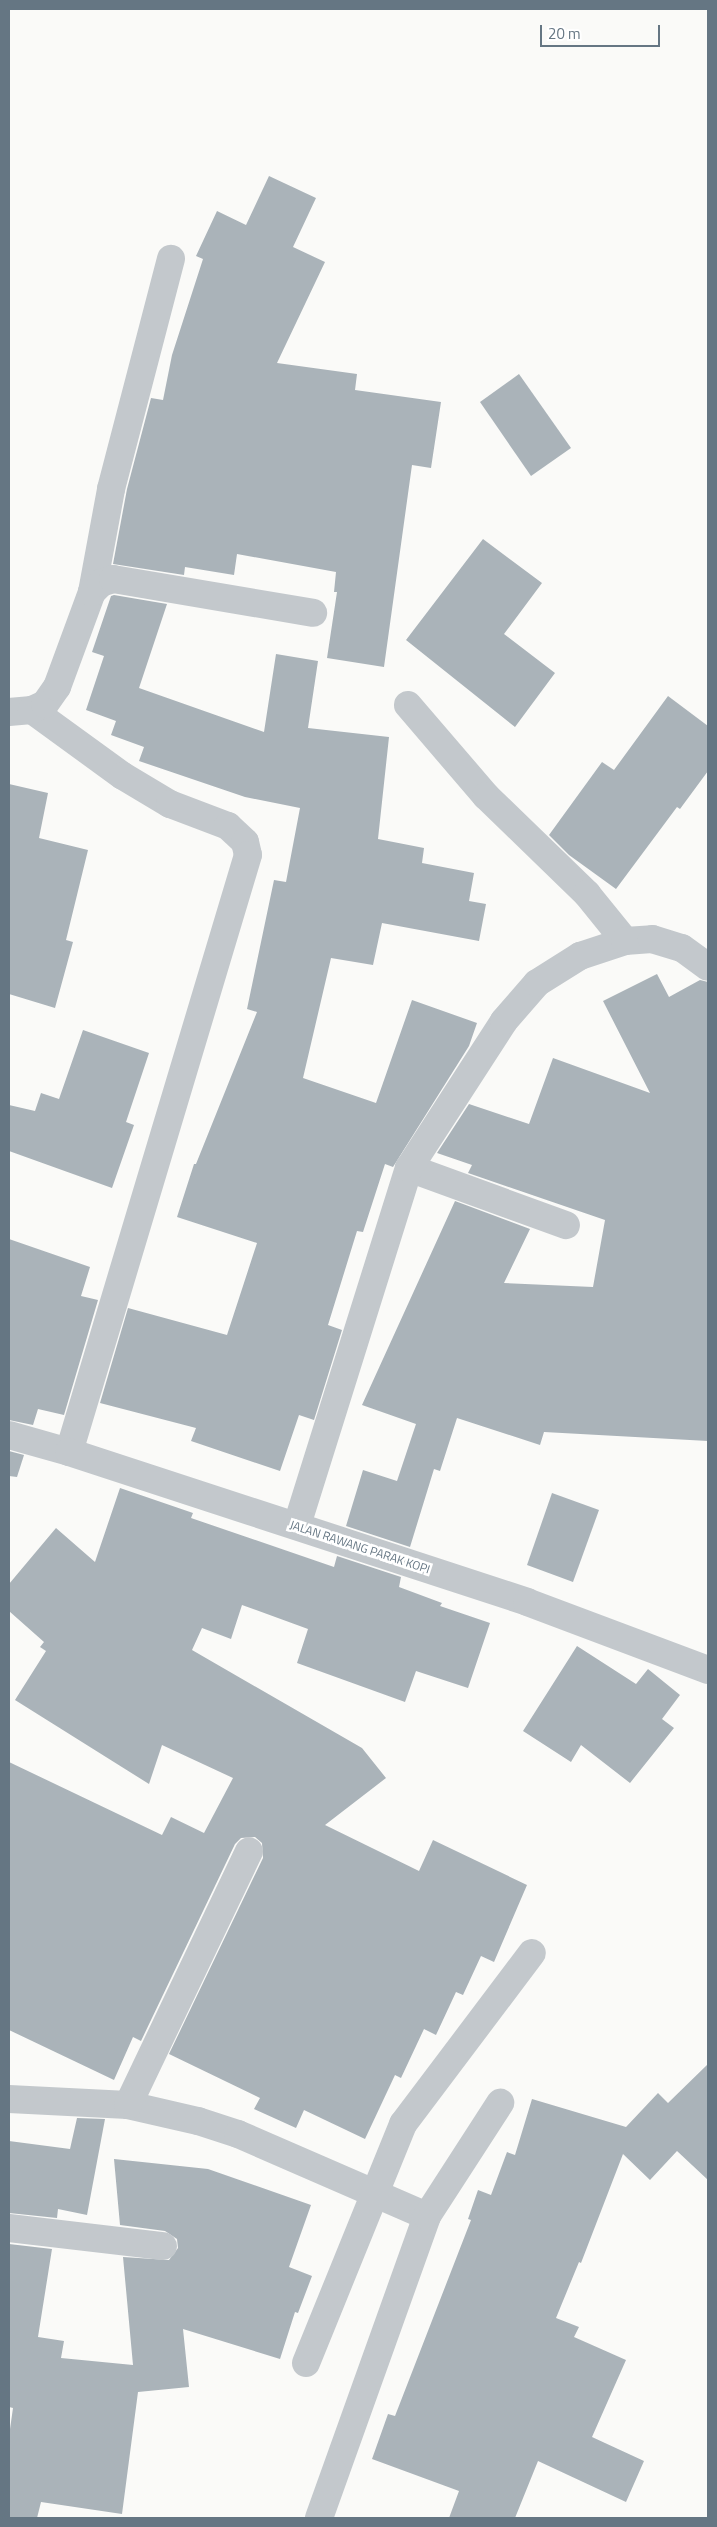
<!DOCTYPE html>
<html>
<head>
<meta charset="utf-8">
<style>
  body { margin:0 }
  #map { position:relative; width:717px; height:2527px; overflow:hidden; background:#fafaf8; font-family:"Titillium Web",sans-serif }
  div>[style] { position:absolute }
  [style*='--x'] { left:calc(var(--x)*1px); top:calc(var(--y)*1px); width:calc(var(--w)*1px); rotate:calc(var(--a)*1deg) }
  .building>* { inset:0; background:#aab3b9 }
  .minor>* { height:28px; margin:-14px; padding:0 14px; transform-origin:14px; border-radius:14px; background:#c3c8cc }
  span { translate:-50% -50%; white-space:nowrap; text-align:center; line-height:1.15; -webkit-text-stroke:5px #fff; paint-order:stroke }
  .street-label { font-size:12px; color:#657683 }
  .frame { position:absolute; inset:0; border:10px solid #657683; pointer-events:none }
  .scale { position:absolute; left:540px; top:25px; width:120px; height:22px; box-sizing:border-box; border:2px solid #657683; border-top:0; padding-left:6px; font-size:15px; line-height:18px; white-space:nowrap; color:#657683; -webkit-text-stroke:4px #fff; paint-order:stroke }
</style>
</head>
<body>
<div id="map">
  <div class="building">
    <i style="clip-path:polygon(269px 176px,316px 198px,293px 247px,325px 262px,277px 363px,357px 374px,355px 390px,441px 402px,431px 468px,412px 465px,384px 667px,327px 658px,337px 592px,334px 592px,336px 572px,237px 554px,234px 575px,185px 567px,184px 575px,113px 564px,127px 489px,151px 398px,163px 400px,172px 355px,203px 259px,196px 256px,217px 211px,246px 225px)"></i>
    <i style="clip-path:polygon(519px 374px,571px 448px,531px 476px,480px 402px)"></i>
    <i style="clip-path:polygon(483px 539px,542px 583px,504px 634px,555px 673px,515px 727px,406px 640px)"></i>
    <i style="clip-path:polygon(114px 595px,167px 604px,139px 688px,264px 732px,276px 654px,318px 661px,308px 728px,389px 737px,378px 839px,424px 848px,422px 863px,474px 873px,469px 901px,486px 904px,479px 941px,382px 923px,373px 965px,331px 958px,303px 1078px,376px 1103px,412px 1000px,477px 1023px,469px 1046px,393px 1167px,385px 1164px,363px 1232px,357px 1231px,328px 1325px,342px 1330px,314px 1420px,299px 1415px,280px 1471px,191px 1441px,196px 1428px,100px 1403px,128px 1308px,227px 1335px,257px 1243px,177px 1217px,194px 1164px,196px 1164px,257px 1012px,247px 1009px,274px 880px,286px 882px,300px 808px,245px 797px,139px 761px,144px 747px,111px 735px,116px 721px,86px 710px,104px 656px,92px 652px,111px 596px)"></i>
    <i style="clip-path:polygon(668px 696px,708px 726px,708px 771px,680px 809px,677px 807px,616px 889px,569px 855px,549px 835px,602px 762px,614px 770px)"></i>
    <i style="clip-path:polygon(9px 784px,48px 793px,39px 838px,88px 850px,66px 940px,73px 942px,55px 1008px,9px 994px)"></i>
    <i style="clip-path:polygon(657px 974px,669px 997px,700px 980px,708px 982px,708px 1441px,544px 1432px,540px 1445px,457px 1418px,440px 1471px,434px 1469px,410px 1547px,346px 1526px,363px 1470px,397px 1481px,416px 1424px,362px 1405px,455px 1201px,530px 1229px,504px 1283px,593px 1287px,605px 1220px,468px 1173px,472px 1165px,437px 1153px,469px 1104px,529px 1124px,553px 1058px,650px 1093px,603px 1001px)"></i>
    <i style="clip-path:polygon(83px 1030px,149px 1053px,126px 1122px,134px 1125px,112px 1188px,9px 1151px,9px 1105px,35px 1111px,41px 1093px,59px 1099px)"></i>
    <i style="clip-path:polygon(9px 1239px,90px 1267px,81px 1296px,98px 1300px,64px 1415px,38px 1409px,33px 1425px,9px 1420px)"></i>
    <i style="clip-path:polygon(9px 1451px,24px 1455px,17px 1477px,9px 1476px)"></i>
    <i style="clip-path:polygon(120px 1488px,193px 1513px,191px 1518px,334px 1567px,337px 1556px,401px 1577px,399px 1587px,442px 1603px,440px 1606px,490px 1623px,468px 1688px,416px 1671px,405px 1702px,297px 1663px,308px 1629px,242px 1605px,231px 1639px,202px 1628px,192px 1650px,362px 1748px,386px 1778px,325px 1825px,419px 1871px,433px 1840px,527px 1885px,494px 1962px,481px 1956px,463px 1995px,456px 1992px,436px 2035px,424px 2029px,401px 2078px,395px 2075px,365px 2139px,304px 2110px,296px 2128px,254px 2109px,260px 2098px,169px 2054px,263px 1858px,262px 1843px,255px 1837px,241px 1838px,235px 1844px,141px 2041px,133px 2037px,114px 2080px,9px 2030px,9px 1762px,162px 1835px,171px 1817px,204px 1833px,233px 1778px,162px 1745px,149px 1784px,15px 1700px,46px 1651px,40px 1647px,44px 1642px,9px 1611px,9px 1584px,56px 1528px,95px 1562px)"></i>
    <i style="clip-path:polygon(552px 1493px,599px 1510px,573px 1582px,527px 1565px)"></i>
    <i style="clip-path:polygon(577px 1646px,636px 1684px,648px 1669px,680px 1695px,662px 1719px,674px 1728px,630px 1783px,581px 1745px,571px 1762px,523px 1731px)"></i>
    <i style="clip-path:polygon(708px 2064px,708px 2180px,677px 2151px,650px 2180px,623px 2154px,581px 2263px,579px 2262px,556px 2318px,579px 2327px,574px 2337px,626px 2360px,592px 2437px,644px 2461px,626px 2502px,538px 2461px,515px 2518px,449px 2518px,459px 2491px,372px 2459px,388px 2414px,395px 2416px,471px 2220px,468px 2219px,478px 2190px,491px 2195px,507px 2152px,515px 2155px,532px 2099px,626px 2127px,658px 2093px,668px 2103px)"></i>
    <i style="clip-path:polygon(77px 2118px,105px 2119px,87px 2215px,58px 2209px,57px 2218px,9px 2213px,9px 2141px,70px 2149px)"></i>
    <i style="clip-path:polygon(114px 2159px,208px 2169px,311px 2205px,289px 2267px,312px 2276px,298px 2313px,295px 2312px,280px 2359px,183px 2329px,189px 2387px,138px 2392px,122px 2514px,41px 2502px,37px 2518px,9px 2518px,9px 2436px,13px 2408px,9px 2407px,9px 2244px,52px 2249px,38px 2337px,64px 2341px,61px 2358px,133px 2365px,123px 2257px,169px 2260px,178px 2248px,177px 2239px,165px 2231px,120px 2225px)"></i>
  </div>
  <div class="minor">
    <i style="--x:92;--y:592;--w:105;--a:-79.5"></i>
    <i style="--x:111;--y:489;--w:238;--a:-75.4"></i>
    <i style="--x:408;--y:705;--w:120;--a:49.4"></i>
    <i style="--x:486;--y:796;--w:141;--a:44.1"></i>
    <i style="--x:587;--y:894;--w:60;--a:51"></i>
    <i style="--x:32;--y:710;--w:112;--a:36"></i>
    <i style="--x:123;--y:776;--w:55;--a:30.8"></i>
    <i style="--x:170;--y:804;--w:62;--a:20.8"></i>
    <i style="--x:228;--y:826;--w:23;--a:43"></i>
    <i style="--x:245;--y:842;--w:13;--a:77"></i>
    <i style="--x:248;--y:855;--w:623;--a:106.69"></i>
    <i style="--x:9;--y:712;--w:23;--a:-5"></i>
    <i style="--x:32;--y:710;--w:14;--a:-25"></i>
    <i style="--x:45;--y:704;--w:21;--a:-55"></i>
    <i style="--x:57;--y:687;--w:101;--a:-69.8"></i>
    <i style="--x:92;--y:592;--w:13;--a:-45"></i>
    <i style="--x:101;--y:583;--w:13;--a:-18"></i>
    <i style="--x:113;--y:579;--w:203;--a:9.6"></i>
    <i style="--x:409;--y:1168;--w:167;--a:20"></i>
    <i style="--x:9;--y:1435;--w:62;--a:15.8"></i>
    <i style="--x:69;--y:1452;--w:482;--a:18.1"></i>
    <i style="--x:527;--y:1602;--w:193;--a:20.6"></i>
    <i style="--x:297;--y:1525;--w:374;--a:-72.6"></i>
    <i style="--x:409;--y:1168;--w:175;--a:-57.1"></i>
    <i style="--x:504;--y:1021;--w:50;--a:-49"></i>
    <i style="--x:537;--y:983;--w:51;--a:-32.1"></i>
    <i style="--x:580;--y:956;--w:47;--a:-18.4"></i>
    <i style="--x:625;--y:941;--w:27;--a:-4"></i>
    <i style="--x:652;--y:939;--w:31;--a:17"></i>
    <i style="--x:682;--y:948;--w:32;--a:36"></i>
    <i style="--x:9;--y:2099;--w:119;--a:2.9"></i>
    <i style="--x:128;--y:2105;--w:72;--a:12.9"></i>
    <i style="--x:198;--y:2121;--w:42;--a:18"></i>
    <i style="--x:238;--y:2134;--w:206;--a:23.5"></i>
    <i style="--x:128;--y:2105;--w:281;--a:-64.5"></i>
    <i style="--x:9;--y:2228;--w:155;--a:6.7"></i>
    <i style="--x:306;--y:2363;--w:258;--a:-67.9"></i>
    <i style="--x:403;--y:2124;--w:214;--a:-53"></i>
    <i style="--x:319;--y:2518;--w:321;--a:-70.3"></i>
    <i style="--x:427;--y:2216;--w:135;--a:-57.1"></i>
  </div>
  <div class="street-label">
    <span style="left:360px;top:1547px;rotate:18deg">JALAN RAWANG PARAK KOPI</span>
  </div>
  <div class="frame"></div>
  <div class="scale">20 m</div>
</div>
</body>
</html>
